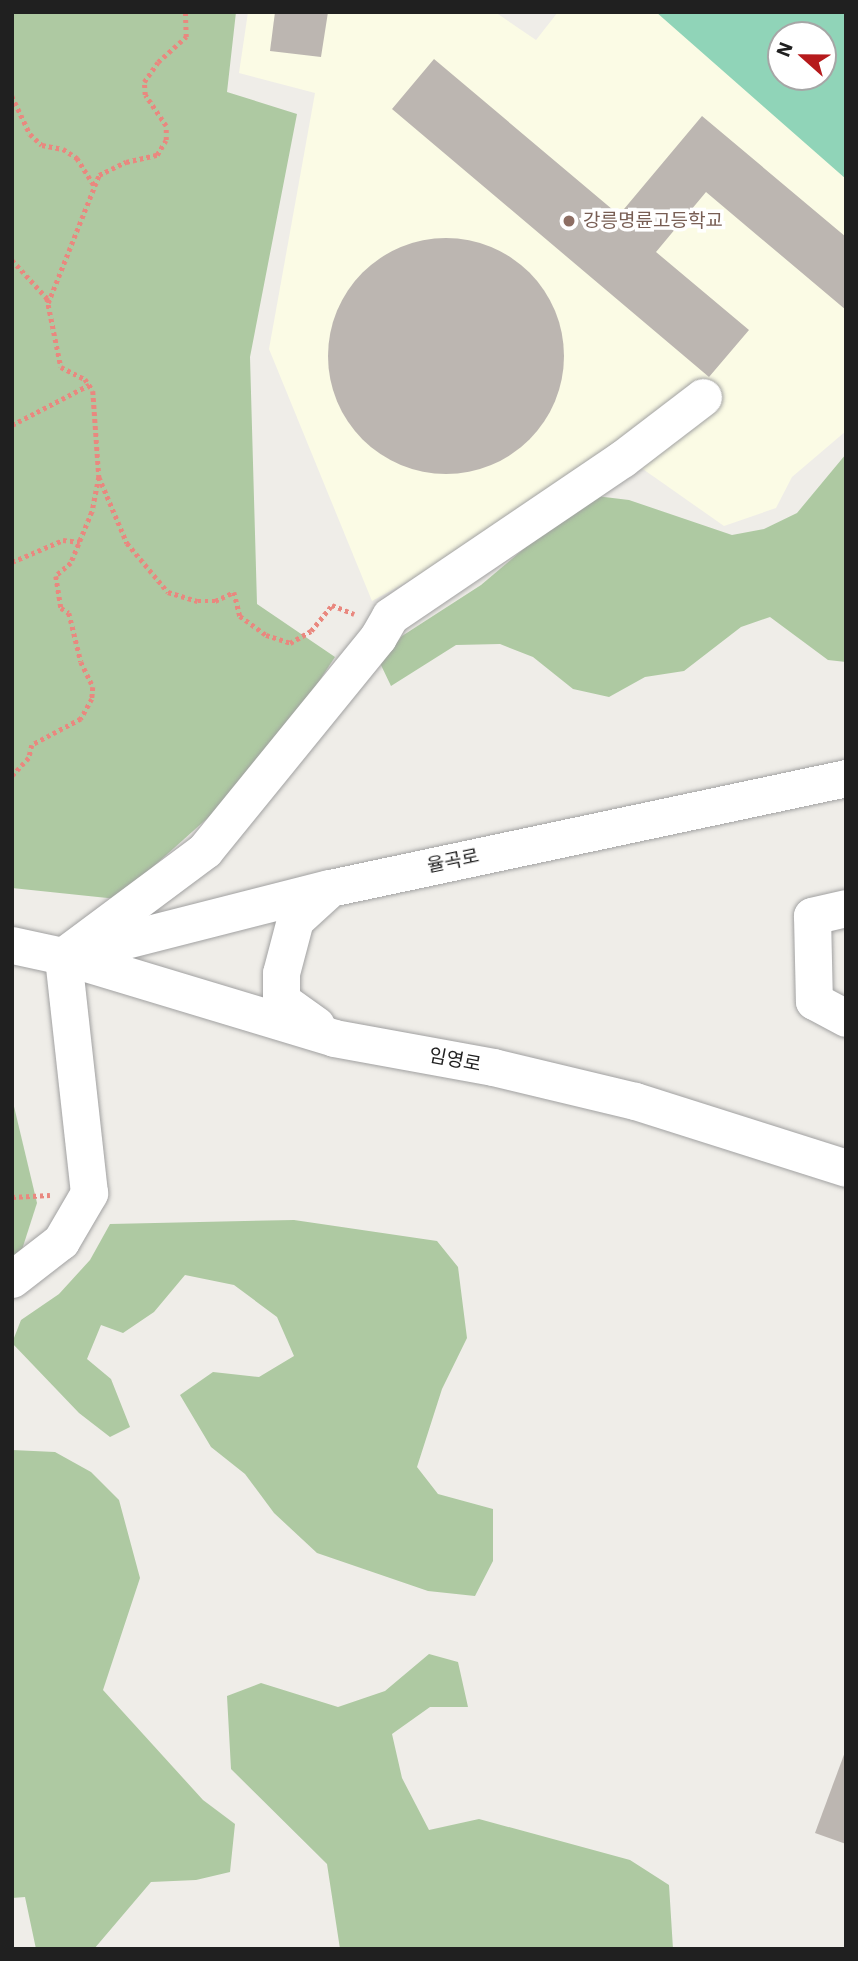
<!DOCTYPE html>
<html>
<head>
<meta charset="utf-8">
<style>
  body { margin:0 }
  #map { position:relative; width:858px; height:1961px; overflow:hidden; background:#efede8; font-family:"IBM Plex Sans","Noto Sans KR",sans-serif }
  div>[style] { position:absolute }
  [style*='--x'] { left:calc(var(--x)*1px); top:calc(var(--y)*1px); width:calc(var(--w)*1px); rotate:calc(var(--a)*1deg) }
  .education>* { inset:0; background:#fbfbe5 }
  .forest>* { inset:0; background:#aec9a2 }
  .pitch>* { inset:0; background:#90d4b8 }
  .building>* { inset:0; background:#bcb6b1 }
  .round { border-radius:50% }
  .path>* { height:4.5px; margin-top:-2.25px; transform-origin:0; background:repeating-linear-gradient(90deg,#e9887f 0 3.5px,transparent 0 7px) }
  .roads { filter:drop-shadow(0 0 2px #a1a1a1) drop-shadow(0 0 2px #a1a1a1) }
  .minor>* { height:37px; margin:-18.5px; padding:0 18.5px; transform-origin:18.5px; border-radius:18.5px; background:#fff }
  .dots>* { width:19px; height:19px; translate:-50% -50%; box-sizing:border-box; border:4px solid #fff; border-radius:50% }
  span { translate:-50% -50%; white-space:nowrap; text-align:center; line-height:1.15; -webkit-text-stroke:7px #fff; paint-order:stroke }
  .education-label { font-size:19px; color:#785e54 }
  .left { translate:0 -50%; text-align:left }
  .street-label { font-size:19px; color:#202020 }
  .frame { position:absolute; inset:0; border:14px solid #202020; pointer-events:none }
  .north { position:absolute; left:767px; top:21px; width:70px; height:70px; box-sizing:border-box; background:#fff; border:2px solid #a6a6a6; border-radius:50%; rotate:291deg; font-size:19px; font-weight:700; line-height:28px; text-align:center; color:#202020 }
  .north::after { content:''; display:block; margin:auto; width:24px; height:32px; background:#b61a1c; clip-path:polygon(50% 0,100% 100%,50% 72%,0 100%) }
</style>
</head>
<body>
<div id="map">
  <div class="education">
    <i style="clip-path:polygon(evenodd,248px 12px,495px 12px,536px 40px,558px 12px,846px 12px,846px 431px,792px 477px,776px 508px,724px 526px,630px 460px,372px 601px,269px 349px,315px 93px,239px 73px,248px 12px,781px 35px,823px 35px,823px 77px,781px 77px,781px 35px)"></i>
  </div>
  <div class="forest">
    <i style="clip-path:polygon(12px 12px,236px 12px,227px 92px,297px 114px,250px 357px,257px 604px,335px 657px,259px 772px,117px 899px,12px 888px)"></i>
    <i style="clip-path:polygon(846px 454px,846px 662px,828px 660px,770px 617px,741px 627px,684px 671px,645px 677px,609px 697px,573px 689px,533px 657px,500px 644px,456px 645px,391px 686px,380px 663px,402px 636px,481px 585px,552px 525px,596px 496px,629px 500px,732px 535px,764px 529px,797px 513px)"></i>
    <i style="clip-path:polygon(12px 1098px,37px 1203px,18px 1262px,12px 1265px)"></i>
    <i style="clip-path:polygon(294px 1220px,437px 1241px,458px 1267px,467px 1338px,442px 1389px,417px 1467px,438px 1494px,493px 1509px,493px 1561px,475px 1596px,428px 1591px,317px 1553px,274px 1513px,245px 1474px,211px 1447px,180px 1395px,213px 1372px,259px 1377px,294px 1356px,277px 1317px,234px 1285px,185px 1275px,154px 1312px,123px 1333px,101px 1325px,87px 1359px,111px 1379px,130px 1427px,110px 1437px,79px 1413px,12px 1343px,21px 1320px,59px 1294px,90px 1260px,110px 1224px)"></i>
    <i style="clip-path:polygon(12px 1450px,55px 1452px,91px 1472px,119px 1500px,140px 1578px,103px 1690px,203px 1800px,235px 1824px,230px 1872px,196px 1880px,151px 1882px,94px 1949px,36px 1949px,25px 1897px,12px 1898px)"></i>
    <i style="clip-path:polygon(429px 1654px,458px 1662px,468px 1707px,430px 1707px,392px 1734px,402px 1778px,429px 1830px,479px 1819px,630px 1860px,669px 1885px,673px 1949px,340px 1949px,327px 1864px,231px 1769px,227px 1696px,261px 1683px,338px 1707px,385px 1691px)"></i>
  </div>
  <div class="pitch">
    <i style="clip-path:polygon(evenodd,656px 12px,846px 12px,846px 179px,656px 12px,781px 35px,823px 35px,823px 77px,781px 77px,781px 35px)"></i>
  </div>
  <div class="building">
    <i style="clip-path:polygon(275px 12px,328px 12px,321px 57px,270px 51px)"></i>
    <i style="clip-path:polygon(434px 59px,619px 215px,702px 116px,846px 237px,846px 310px,706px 192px,656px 252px,749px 330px,709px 377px,392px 109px)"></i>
    <i class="round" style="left:328px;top:238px;width:236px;height:236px"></i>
    <i style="clip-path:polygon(845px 1752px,846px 1752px,846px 1844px,815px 1833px)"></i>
  </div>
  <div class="path">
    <i style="--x:12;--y:96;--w:42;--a:64.7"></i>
    <i style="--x:30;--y:134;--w:16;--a:43"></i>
    <i style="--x:42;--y:145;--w:21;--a:11"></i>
    <i style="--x:63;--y:149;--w:17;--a:33"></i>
    <i style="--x:77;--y:158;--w:32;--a:58"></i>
    <i style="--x:12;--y:260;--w:52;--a:47.4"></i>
    <i style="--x:47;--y:298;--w:70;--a:78.5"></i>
    <i style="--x:61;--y:367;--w:27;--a:27"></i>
    <i style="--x:85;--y:379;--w:14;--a:56"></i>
    <i style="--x:93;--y:391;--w:86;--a:86"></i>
    <i style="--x:99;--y:477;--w:36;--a:101"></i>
    <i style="--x:92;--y:512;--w:55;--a:112.4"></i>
    <i style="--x:71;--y:563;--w:20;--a:139"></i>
    <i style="--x:56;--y:576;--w:32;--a:81"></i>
    <i style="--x:61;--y:608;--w:9;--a:32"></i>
    <i style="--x:69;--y:613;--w:50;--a:76.2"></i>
    <i style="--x:81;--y:662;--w:28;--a:64"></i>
    <i style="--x:93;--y:687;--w:12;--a:95"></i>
    <i style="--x:92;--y:699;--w:23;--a:119"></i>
    <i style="--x:81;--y:719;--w:55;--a:152"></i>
    <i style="--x:32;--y:745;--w:13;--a:103"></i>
    <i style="--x:29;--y:758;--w:25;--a:133"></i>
    <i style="--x:48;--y:303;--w:138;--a:-68.3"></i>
    <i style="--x:99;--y:175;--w:30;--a:-26"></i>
    <i style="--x:126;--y:162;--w:32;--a:-13"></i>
    <i style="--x:157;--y:155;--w:17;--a:-59"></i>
    <i style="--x:166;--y:140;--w:14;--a:-90"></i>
    <i style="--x:166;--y:126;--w:37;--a:-124"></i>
    <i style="--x:145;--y:95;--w:13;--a:-94"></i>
    <i style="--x:144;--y:82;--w:24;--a:-55"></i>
    <i style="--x:158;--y:62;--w:38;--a:-42"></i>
    <i style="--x:186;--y:37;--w:25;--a:-92"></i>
    <i style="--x:12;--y:425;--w:87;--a:-27.5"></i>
    <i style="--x:99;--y:477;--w:72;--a:67"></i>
    <i style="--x:127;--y:543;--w:64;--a:50.1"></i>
    <i style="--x:168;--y:592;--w:31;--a:17"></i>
    <i style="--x:198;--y:601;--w:17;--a:0"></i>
    <i style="--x:215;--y:601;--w:21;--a:-25"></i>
    <i style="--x:234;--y:592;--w:25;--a:76"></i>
    <i style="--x:240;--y:616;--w:32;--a:36"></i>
    <i style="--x:266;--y:635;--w:25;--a:18"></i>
    <i style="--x:290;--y:643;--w:24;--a:-30"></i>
    <i style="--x:311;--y:631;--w:33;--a:-51"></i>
    <i style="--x:332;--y:605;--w:24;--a:22"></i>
    <i style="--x:12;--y:562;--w:56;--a:-23.3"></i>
    <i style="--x:63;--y:540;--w:17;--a:7"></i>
    <i style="--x:12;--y:1197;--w:38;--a:-3"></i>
  </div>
  <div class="roads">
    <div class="minor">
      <i style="--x:846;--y:908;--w:35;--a:167"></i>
      <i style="--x:812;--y:916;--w:85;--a:88.7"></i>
      <i style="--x:814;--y:1001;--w:36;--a:28"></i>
      <i style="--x:12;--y:945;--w:52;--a:12.2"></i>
      <i style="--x:63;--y:956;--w:283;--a:16.8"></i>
      <i style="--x:334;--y:1038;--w:162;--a:10.3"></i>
      <i style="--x:493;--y:1067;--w:146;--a:13.5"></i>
      <i style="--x:635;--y:1101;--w:221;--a:17.6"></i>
      <i style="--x:82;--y:951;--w:256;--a:-14.3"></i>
      <i style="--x:330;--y:888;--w:528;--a:-12.03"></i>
      <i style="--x:63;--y:956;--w:177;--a:-36.7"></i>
      <i style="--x:205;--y:850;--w:274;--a:-50.9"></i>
      <i style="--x:378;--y:637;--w:24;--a:-60"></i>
      <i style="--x:390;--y:616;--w:280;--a:-34.1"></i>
      <i style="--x:622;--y:459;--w:102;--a:-37.4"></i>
      <i style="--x:316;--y:1025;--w:43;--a:-144.5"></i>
      <i style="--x:281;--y:1000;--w:27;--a:-90"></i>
      <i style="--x:281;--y:973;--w:55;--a:-75.2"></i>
      <i style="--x:295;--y:920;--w:47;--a:-42.4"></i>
      <i style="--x:12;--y:1279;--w:62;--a:-37.8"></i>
      <i style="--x:61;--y:1241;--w:56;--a:-59.7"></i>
      <i style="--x:89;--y:1193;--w:238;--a:-96.3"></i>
    </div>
  </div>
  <div class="dots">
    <i style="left:569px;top:221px;background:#8d6e63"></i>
  </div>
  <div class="education-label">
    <span class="left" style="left:583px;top:221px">강릉명륜고등학교</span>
  </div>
  <div class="street-label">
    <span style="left:453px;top:861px;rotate:-12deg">율곡로</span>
    <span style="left:455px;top:1060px;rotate:11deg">임영로</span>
  </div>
  <div class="frame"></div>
  <div class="north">N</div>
</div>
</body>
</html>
